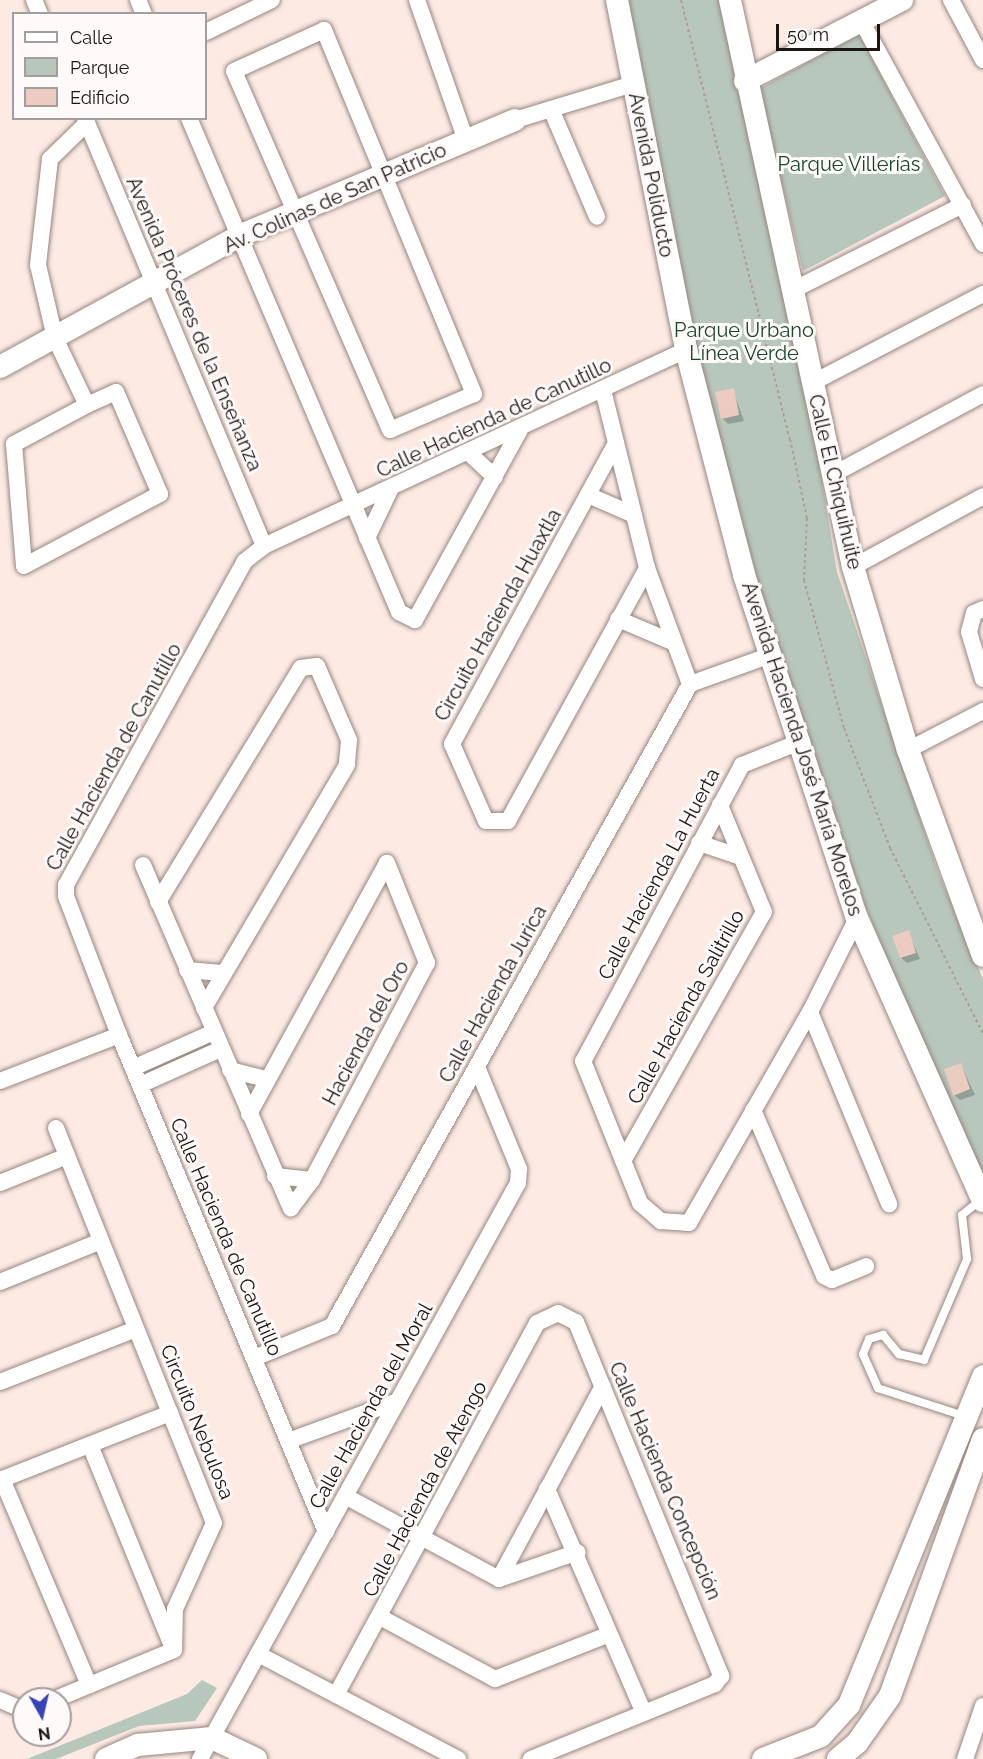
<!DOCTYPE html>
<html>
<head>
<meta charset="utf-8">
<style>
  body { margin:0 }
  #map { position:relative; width:983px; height:1759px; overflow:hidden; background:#fceae3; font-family:Raleway,sans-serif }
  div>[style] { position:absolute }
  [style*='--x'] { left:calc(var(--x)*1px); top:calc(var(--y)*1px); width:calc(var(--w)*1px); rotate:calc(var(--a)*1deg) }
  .green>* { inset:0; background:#b7c7bb }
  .shadow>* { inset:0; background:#0003 }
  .building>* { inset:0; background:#eccbc0 }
  .path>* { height:2px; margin-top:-1px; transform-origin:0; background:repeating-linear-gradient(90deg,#ac9e99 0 3px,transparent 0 6px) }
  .roads { filter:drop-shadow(0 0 2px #978680) drop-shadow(0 0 2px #978680) }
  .lane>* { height:8px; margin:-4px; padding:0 4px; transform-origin:4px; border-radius:4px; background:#fff }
  .street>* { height:16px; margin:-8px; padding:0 8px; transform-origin:8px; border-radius:8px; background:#fff }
  .secondary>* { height:22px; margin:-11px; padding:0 11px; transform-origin:11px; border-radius:11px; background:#fff }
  span { translate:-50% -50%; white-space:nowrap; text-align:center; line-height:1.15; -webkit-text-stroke:6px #fefaf9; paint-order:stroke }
  .park-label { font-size:20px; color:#174529 }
  .street-label { font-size:20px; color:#1b1513 }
  .legend { position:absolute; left:12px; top:12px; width:195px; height:108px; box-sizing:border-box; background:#fefaf9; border:2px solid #a39e9d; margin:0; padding:8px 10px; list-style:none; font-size:18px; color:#1b1513 }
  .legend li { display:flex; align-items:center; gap:12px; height:30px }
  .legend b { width:30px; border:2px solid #a39e9d }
  .north { position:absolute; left:12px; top:1687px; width:60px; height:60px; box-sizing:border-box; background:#fefaf9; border:2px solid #a39e9d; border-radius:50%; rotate:172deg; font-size:16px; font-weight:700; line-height:24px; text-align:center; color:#1b1513 }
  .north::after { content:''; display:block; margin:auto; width:21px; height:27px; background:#3744b7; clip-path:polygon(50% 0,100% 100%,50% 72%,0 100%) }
  .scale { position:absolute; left:776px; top:24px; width:104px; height:27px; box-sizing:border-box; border:3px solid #1b1513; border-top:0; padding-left:8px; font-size:18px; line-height:21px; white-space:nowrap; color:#1b1513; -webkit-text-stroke:4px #fefaf9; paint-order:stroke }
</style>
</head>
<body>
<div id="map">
  <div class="green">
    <i style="clip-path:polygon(623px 0,721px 0,806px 386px,837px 572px,938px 872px,983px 979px,983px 1187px,866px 908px,767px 615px,695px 349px)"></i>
    <i style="clip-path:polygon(859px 34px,945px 196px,803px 271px,759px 89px)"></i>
    <i style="clip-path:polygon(202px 1680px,217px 1688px,195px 1721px,139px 1726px,56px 1759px,27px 1759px,187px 1694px)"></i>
  </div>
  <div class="shadow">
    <i style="clip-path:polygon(733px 390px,744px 421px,728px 424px,722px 418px)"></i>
    <i style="clip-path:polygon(908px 932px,920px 959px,907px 963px,901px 958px)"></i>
    <i style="clip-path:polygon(961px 1065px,975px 1095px,960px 1100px,954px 1095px)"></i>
  </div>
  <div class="building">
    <i style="clip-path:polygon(734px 388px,739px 415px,721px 419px,715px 392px)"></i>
    <i style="clip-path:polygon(909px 930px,916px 953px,900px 958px,892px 936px)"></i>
    <i style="clip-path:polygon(961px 1063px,970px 1089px,953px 1096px,944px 1069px)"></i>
  </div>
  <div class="path">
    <i style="--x:681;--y:0;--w:452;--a:76.1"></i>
    <i style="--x:790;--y:439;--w:81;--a:77.9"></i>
    <i style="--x:807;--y:518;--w:62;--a:92.8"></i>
    <i style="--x:804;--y:580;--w:153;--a:74.9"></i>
    <i style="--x:844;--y:728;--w:129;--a:69"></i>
    <i style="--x:890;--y:848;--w:208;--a:63.4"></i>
  </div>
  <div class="roads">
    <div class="lane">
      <i style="--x:964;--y:1416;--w:90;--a:-162"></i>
      <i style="--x:878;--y:1388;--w:37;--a:-114"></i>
      <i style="--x:863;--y:1354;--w:16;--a:-68"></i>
      <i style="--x:869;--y:1339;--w:15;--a:-16"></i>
      <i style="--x:883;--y:1335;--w:25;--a:50"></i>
      <i style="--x:899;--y:1354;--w:26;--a:13"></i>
      <i style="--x:924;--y:1360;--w:110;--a:-66.9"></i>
      <i style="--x:967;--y:1259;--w:44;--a:-96.5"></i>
      <i style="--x:962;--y:1215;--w:26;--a:-39"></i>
    </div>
    <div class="street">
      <i style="--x:34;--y:0;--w:15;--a:67"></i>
      <i style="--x:138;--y:0;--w:15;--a:67"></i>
      <i style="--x:417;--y:0;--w:149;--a:70.8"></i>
      <i style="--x:951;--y:0;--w:68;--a:61.9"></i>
      <i style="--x:862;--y:22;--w:253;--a:61.4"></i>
      <i style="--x:324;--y:30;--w:394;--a:67.6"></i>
      <i style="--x:474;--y:394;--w:91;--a:156.8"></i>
      <i style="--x:390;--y:430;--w:391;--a:-113.5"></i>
      <i style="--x:234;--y:71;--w:99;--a:-24.5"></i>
      <i style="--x:206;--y:32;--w:73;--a:-25.9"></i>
      <i style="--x:551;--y:109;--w:117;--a:66.9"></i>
      <i style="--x:85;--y:118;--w:464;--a:67.3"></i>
      <i style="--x:189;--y:118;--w:537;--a:66.97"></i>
      <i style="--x:399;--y:612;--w:18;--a:27"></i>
      <i style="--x:415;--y:620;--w:217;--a:-61.1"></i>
      <i style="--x:515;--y:120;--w:123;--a:-17"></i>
      <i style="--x:87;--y:123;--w:52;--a:135.8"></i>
      <i style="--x:50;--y:159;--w:107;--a:96.5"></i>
      <i style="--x:38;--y:265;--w:75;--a:76.9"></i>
      <i style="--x:55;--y:338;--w:74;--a:64.5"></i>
      <i style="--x:87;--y:405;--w:83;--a:151.9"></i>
      <i style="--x:14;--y:444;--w:122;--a:85.3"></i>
      <i style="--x:24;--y:566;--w:154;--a:-27.9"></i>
      <i style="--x:160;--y:494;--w:111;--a:-113.3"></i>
      <i style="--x:116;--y:392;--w:32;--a:156"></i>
      <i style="--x:793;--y:290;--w:190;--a:-26.6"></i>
      <i style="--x:812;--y:383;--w:193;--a:-27.5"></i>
      <i style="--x:603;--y:390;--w:183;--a:76.1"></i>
      <i style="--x:647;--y:568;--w:124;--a:69.7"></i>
      <i style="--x:616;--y:443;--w:343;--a:118.6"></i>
      <i style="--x:452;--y:744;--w:84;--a:66.2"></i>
      <i style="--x:486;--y:821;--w:22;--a:0"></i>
      <i style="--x:508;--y:821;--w:289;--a:-61.2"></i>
      <i style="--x:470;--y:454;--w:34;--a:43"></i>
      <i style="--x:832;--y:475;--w:171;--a:-28.2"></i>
      <i style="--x:588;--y:495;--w:50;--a:23.5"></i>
      <i style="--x:367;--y:538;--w:53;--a:-64.4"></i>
      <i style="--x:853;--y:567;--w:148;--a:-28.6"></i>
      <i style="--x:983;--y:609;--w:10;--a:156"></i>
      <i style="--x:974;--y:613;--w:20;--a:105"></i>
      <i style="--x:969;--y:632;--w:49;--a:73.4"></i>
      <i style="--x:618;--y:619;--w:56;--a:22.9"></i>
      <i style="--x:802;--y:741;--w:65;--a:158.2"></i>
      <i style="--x:742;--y:765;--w:336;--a:118.2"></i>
      <i style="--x:583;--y:1061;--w:153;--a:68.1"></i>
      <i style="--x:640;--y:1203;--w:28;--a:41"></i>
      <i style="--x:661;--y:1221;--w:28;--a:4"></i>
      <i style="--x:689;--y:1223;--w:243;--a:-60.2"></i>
      <i style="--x:810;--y:1012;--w:105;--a:-63.4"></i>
      <i style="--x:908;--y:750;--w:85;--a:-27.5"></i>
      <i style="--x:699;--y:843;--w:44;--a:18.4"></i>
      <i style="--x:143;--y:865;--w:374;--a:66.7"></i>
      <i style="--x:291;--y:1208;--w:35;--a:-53"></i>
      <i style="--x:312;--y:1180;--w:246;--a:-62.1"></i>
      <i style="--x:427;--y:963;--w:108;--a:-111.8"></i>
      <i style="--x:158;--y:902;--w:274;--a:-58.6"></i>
      <i style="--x:301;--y:668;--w:16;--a:-7"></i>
      <i style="--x:317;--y:666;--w:81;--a:66.6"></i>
      <i style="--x:349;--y:740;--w:25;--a:95"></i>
      <i style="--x:347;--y:765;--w:282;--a:120.5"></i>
      <i style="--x:187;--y:970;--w:35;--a:5"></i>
      <i style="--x:810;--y:1012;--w:208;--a:67.6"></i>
      <i style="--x:133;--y:1068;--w:89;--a:-24"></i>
      <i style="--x:230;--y:1070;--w:38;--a:14"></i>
      <i style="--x:0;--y:1081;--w:128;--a:-21.1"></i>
      <i style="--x:140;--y:1085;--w:89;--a:-24"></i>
      <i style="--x:753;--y:1110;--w:181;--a:66.8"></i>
      <i style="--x:824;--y:1276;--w:9;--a:27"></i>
      <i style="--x:832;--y:1280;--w:37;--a:-22"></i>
      <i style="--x:249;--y:1114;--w:286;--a:-61.2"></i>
      <i style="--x:56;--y:1128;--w:425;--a:68.2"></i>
      <i style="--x:214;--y:1523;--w:94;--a:114.4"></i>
      <i style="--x:175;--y:1609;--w:41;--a:91.4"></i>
      <i style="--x:623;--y:1161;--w:286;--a:-60.5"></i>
      <i style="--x:764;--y:912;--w:116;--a:-112.4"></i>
      <i style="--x:275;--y:1176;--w:37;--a:6"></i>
      <i style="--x:0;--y:1183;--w:72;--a:-21.9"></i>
      <i style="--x:0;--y:1282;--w:109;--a:-22.1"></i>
      <i style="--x:254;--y:1358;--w:84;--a:-22.3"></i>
      <i style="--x:332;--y:1326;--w:735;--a:-60.85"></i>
      <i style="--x:690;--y:684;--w:86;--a:-19.7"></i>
      <i style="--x:0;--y:1382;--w:146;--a:-21.3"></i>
      <i style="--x:288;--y:1441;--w:117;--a:-20"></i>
      <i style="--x:90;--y:1445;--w:212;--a:67.8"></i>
      <i style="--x:2;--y:1479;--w:224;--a:67.1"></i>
      <i style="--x:0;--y:1480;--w:183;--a:-21.5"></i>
      <i style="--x:547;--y:1489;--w:244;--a:66.6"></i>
      <i style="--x:345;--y:1496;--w:175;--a:28.3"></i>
      <i style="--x:499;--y:1579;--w:83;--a:-18.9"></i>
      <i style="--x:326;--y:1532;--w:538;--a:-112.61"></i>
      <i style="--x:119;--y:1035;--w:149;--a:-110.9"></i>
      <i style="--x:66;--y:896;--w:11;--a:-90"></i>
      <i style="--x:66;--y:885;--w:370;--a:-61.1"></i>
      <i style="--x:245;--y:561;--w:24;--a:-38"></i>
      <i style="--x:264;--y:546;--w:465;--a:-24.9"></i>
      <i style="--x:499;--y:1579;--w:219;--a:-61.7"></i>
      <i style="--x:380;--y:1617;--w:131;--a:28.3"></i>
      <i style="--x:495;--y:1679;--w:123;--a:-21.4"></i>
      <i style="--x:258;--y:1654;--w:226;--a:27.7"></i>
      <i style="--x:336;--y:1695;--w:423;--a:-61.6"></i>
      <i style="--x:537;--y:1323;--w:23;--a:-25"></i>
      <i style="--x:558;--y:1313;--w:20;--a:27"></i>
      <i style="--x:576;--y:1322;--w:383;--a:67.7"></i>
      <i style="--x:721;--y:1676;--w:10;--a:127"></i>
      <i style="--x:715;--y:1684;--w:199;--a:157.8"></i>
      <i style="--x:56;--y:1699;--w:128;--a:-22.6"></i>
      <i style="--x:0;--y:1700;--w:26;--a:23"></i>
      <i style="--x:200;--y:1759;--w:658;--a:-61.1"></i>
      <i style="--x:518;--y:1183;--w:14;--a:-86"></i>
      <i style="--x:519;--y:1169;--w:110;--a:-112.4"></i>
      <i style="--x:965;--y:1759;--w:56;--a:-71.2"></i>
    </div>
    <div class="secondary">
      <i style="--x:617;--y:0;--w:357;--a:78.8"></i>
      <i style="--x:686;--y:350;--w:232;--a:75.5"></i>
      <i style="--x:744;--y:575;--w:361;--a:71.8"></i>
      <i style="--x:857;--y:918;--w:310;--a:66"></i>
      <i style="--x:730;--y:0;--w:580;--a:77.76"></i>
      <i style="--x:853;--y:567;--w:191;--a:73.3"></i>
      <i style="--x:908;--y:750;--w:219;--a:70"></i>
      <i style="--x:745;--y:81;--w:177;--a:-27.3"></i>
      <i style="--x:0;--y:367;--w:273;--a:-28.7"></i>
      <i style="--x:239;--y:236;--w:299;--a:-22.8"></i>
      <i style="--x:106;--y:1759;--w:35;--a:-24"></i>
      <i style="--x:138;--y:1745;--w:74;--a:-5.4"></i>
      <i style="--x:212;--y:1738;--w:49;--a:25.5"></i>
      <i style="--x:763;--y:1759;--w:62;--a:-21.6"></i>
      <i style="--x:821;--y:1736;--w:42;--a:-47.9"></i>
      <i style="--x:849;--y:1705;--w:355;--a:-67.8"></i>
      <i style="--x:838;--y:1759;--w:25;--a:-40"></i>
      <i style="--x:857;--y:1743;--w:57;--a:-54.9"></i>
      <i style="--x:890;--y:1696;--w:273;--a:-70.1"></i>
    </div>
  </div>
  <div class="park-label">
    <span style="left:849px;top:164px">Parque Villerías</span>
    <span style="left:744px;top:342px">Parque Urbano<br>Línea Verde</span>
  </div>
  <div class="street-label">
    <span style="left:651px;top:175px;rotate:79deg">Avenida Poliducto</span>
    <span style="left:335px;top:198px;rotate:-24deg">Av. Colinas de San Patricio</span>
    <span style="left:194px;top:324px;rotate:67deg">Avenida Próceres de la Enseñanza</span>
    <span style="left:494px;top:418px;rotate:-25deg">Calle Hacienda de Canutillo</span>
    <span style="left:835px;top:482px;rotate:77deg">Calle El Chiquihuite</span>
    <span style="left:498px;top:615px;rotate:-61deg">Circuito Hacienda Huaxtla</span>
    <span style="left:802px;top:749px;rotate:72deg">Avenida Hacienda José María Morelos</span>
    <span style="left:114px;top:757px;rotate:-61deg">Calle Hacienda de Canutillo</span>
    <span style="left:659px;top:874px;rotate:-62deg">Calle Hacienda La Huerta</span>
    <span style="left:493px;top:994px;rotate:-61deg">Calle Hacienda Jurica</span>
    <span style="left:686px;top:1007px;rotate:-61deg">Calle Hacienda Salitrillo</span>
    <span style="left:366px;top:1033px;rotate:-62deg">Hacienda del Oro</span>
    <span style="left:226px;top:1237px;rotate:67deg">Calle Hacienda de Canutillo</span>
    <span style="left:371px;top:1406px;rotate:-61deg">Calle Hacienda del Moral</span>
    <span style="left:197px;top:1422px;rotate:68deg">Circuito Nebulosa</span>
    <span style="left:665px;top:1481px;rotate:67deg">Calle Hacienda Concepción</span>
    <span style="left:425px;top:1489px;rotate:-62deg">Calle Hacienda de Atengo</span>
  </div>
  <ul class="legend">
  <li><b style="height:8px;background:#fff"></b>Calle</li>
  <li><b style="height:16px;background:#b7c7bb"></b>Parque</li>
  <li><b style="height:16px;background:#eccbc0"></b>Edificio</li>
  </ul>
  <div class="north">N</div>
  <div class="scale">50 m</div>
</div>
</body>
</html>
